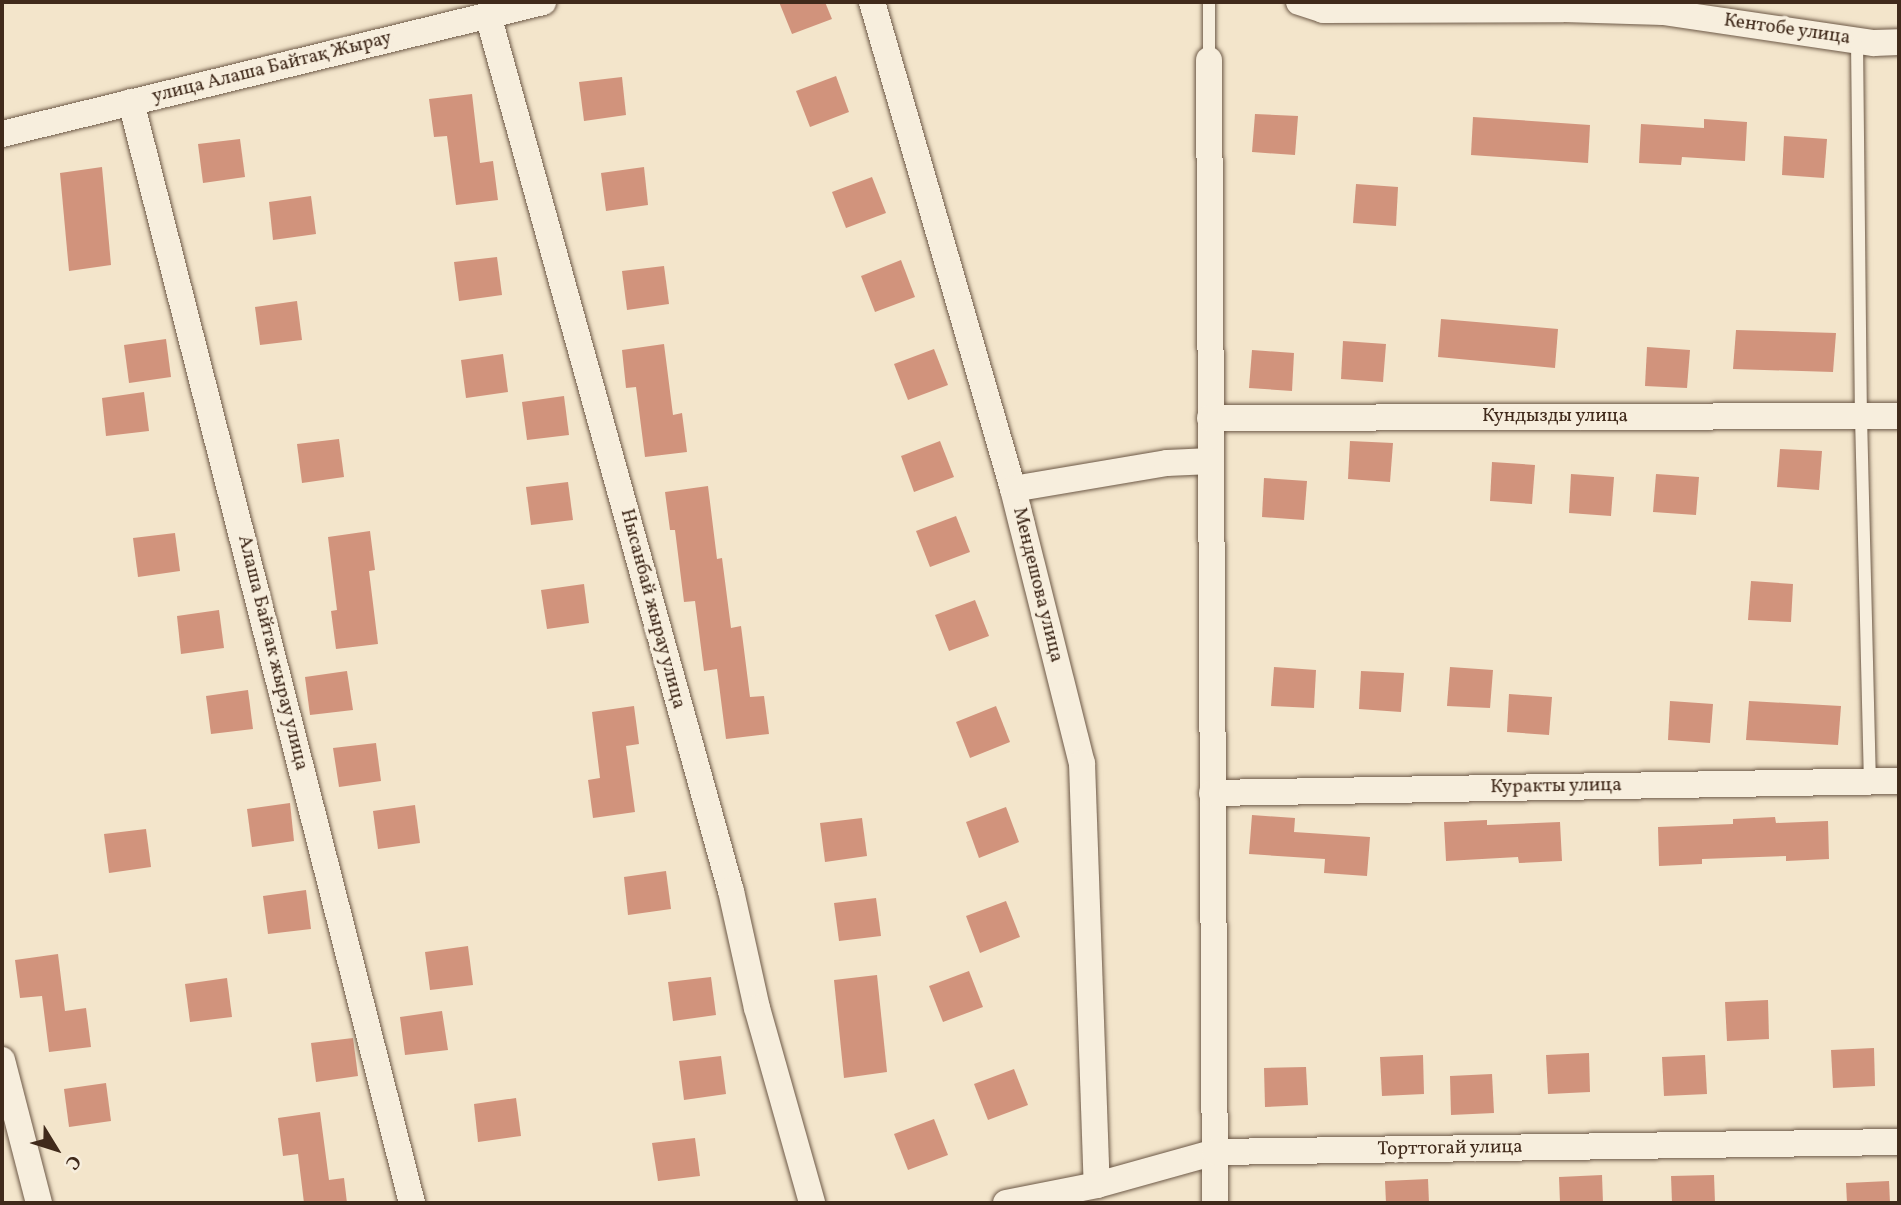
<!DOCTYPE html>
<html>
<head>
<meta charset="utf-8">
<style>
  body { margin:0 }
  #map { position:relative; width:1901px; height:1205px; overflow:hidden; background:#f3e5cb; font-family:Vollkorn,serif }
  div>[style] { position:absolute }
  [style*='--x'] { left:calc(var(--x)*1px); top:calc(var(--y)*1px); width:calc(var(--w)*1px); rotate:calc(var(--a)*1deg) }
  .building>* { inset:0; background:#d1937c }
  .roads { filter:drop-shadow(0 0 2px #6d5947) drop-shadow(0 0 2px #6d5947) }
  .service>* { height:12px; margin:-6px; padding:0 6px; transform-origin:6px; border-radius:6px; background:#f7eedd }
  .minor>* { height:26px; margin:-13px; padding:0 13px; transform-origin:13px; border-radius:13px; background:#f7eedd }
  span { translate:-50% -50%; white-space:nowrap; text-align:center; line-height:1.15; -webkit-text-stroke:7px #f7eedd; paint-order:stroke }
  .street-label { font-size:19px; color:#402a1b }
  .frame { position:absolute; inset:0; border:4px solid #402a1b; pointer-events:none }
  .north { position:absolute; left:21px; top:1114px; width:70px; height:70px; -webkit-text-stroke:5px #f7eedd; paint-order:stroke; rotate:128deg; font-size:19px; font-weight:700; line-height:28px; text-align:center; color:#402a1b }
  .north::after { content:''; display:block; margin:auto; width:24px; height:32px; background:#402a1b; clip-path:polygon(50% 0,100% 100%,50% 72%,0 100%) }
</style>
</head>
<body>
<div id="map">
  <div class="building">
    <i style="clip-path:polygon(779px 2px,825px 2px,832px 19px,792px 34px)"></i>
    <i style="clip-path:polygon(836px 76px,849px 112px,810px 127px,796px 91px)"></i>
    <i style="clip-path:polygon(622px 77px,626px 115px,584px 121px,579px 82px)"></i>
    <i style="clip-path:polygon(472px 94px,480px 163px,493px 161px,498px 200px,456px 205px,447px 136px,434px 137px,429px 99px)"></i>
    <i style="clip-path:polygon(1255px 114px,1298px 116px,1295px 155px,1252px 152px)"></i>
    <i style="clip-path:polygon(1473px 117px,1590px 125px,1588px 163px,1471px 155px)"></i>
    <i style="clip-path:polygon(1704px 119px,1747px 122px,1745px 161px,1682px 157px,1681px 165px,1639px 163px,1641px 124px,1704px 128px)"></i>
    <i style="clip-path:polygon(1784px 136px,1827px 139px,1824px 178px,1782px 175px)"></i>
    <i style="clip-path:polygon(240px 139px,245px 177px,203px 183px,198px 144px)"></i>
    <i style="clip-path:polygon(102px 167px,111px 265px,69px 271px,60px 173px)"></i>
    <i style="clip-path:polygon(644px 167px,648px 205px,606px 211px,601px 173px)"></i>
    <i style="clip-path:polygon(872px 177px,886px 213px,846px 228px,832px 192px)"></i>
    <i style="clip-path:polygon(1356px 184px,1398px 187px,1396px 226px,1353px 223px)"></i>
    <i style="clip-path:polygon(311px 196px,316px 234px,273px 240px,269px 202px)"></i>
    <i style="clip-path:polygon(497px 257px,502px 295px,459px 301px,454px 262px)"></i>
    <i style="clip-path:polygon(901px 260px,915px 297px,875px 312px,861px 276px)"></i>
    <i style="clip-path:polygon(664px 266px,669px 304px,627px 310px,622px 271px)"></i>
    <i style="clip-path:polygon(297px 301px,302px 340px,260px 345px,255px 307px)"></i>
    <i style="clip-path:polygon(1441px 319px,1558px 329px,1555px 368px,1438px 357px)"></i>
    <i style="clip-path:polygon(1736px 330px,1836px 333px,1833px 372px,1733px 369px)"></i>
    <i style="clip-path:polygon(166px 339px,171px 377px,129px 383px,124px 345px)"></i>
    <i style="clip-path:polygon(1343px 341px,1386px 344px,1383px 382px,1341px 379px)"></i>
    <i style="clip-path:polygon(664px 344px,673px 415px,682px 413px,687px 452px,645px 457px,636px 387px,626px 388px,622px 350px)"></i>
    <i style="clip-path:polygon(1647px 347px,1690px 350px,1687px 388px,1645px 386px)"></i>
    <i style="clip-path:polygon(934px 349px,948px 385px,908px 400px,894px 364px)"></i>
    <i style="clip-path:polygon(1252px 350px,1294px 353px,1292px 391px,1249px 388px)"></i>
    <i style="clip-path:polygon(503px 354px,508px 392px,466px 398px,461px 360px)"></i>
    <i style="clip-path:polygon(144px 392px,149px 431px,106px 436px,102px 398px)"></i>
    <i style="clip-path:polygon(564px 396px,569px 435px,527px 440px,522px 402px)"></i>
    <i style="clip-path:polygon(339px 439px,344px 477px,302px 483px,297px 444px)"></i>
    <i style="clip-path:polygon(940px 441px,954px 477px,914px 492px,901px 456px)"></i>
    <i style="clip-path:polygon(1350px 441px,1393px 443px,1390px 482px,1348px 479px)"></i>
    <i style="clip-path:polygon(1780px 449px,1822px 451px,1819px 490px,1777px 487px)"></i>
    <i style="clip-path:polygon(1492px 462px,1535px 465px,1532px 504px,1490px 501px)"></i>
    <i style="clip-path:polygon(1571px 474px,1614px 477px,1611px 516px,1569px 513px)"></i>
    <i style="clip-path:polygon(1656px 474px,1699px 477px,1696px 515px,1653px 512px)"></i>
    <i style="clip-path:polygon(1264px 478px,1307px 481px,1304px 520px,1262px 517px)"></i>
    <i style="clip-path:polygon(568px 482px,573px 520px,531px 525px,526px 487px)"></i>
    <i style="clip-path:polygon(708px 486px,717px 559px,722px 558px,731px 628px,741px 626px,750px 697px,764px 696px,769px 734px,726px 739px,717px 669px,704px 671px,695px 601px,684px 602px,675px 530px,670px 530px,665px 492px)"></i>
    <i style="clip-path:polygon(956px 516px,970px 552px,930px 567px,916px 531px)"></i>
    <i style="clip-path:polygon(370px 531px,375px 570px,369px 571px,378px 644px,336px 649px,331px 611px,337px 610px,328px 537px)"></i>
    <i style="clip-path:polygon(175px 533px,180px 571px,138px 577px,133px 538px)"></i>
    <i style="clip-path:polygon(1751px 581px,1793px 584px,1791px 622px,1748px 620px)"></i>
    <i style="clip-path:polygon(584px 584px,589px 623px,547px 629px,541px 590px)"></i>
    <i style="clip-path:polygon(975px 600px,989px 636px,949px 651px,935px 615px)"></i>
    <i style="clip-path:polygon(219px 610px,224px 648px,181px 654px,177px 616px)"></i>
    <i style="clip-path:polygon(1274px 667px,1316px 670px,1314px 708px,1271px 706px)"></i>
    <i style="clip-path:polygon(1450px 667px,1493px 670px,1490px 708px,1447px 706px)"></i>
    <i style="clip-path:polygon(347px 671px,353px 710px,310px 715px,305px 677px)"></i>
    <i style="clip-path:polygon(1361px 671px,1404px 673px,1401px 712px,1359px 709px)"></i>
    <i style="clip-path:polygon(248px 690px,253px 729px,211px 734px,206px 696px)"></i>
    <i style="clip-path:polygon(1509px 694px,1552px 697px,1549px 735px,1507px 732px)"></i>
    <i style="clip-path:polygon(1670px 701px,1713px 704px,1710px 743px,1668px 740px)"></i>
    <i style="clip-path:polygon(1749px 701px,1841px 706px,1838px 745px,1746px 740px)"></i>
    <i style="clip-path:polygon(634px 706px,639px 744px,626px 746px,635px 812px,593px 818px,588px 780px,600px 778px,592px 712px)"></i>
    <i style="clip-path:polygon(996px 706px,1010px 742px,970px 758px,956px 722px)"></i>
    <i style="clip-path:polygon(376px 743px,381px 781px,339px 787px,333px 748px)"></i>
    <i style="clip-path:polygon(290px 803px,294px 841px,252px 847px,247px 809px)"></i>
    <i style="clip-path:polygon(415px 805px,420px 843px,378px 849px,373px 811px)"></i>
    <i style="clip-path:polygon(1006px 807px,1019px 842px,979px 858px,966px 822px)"></i>
    <i style="clip-path:polygon(1252px 815px,1295px 818px,1294px 832px,1370px 837px,1367px 876px,1324px 873px,1325px 859px,1249px 854px)"></i>
    <i style="clip-path:polygon(1775px 817px,1776px 823px,1828px 821px,1829px 859px,1786px 861px,1786px 856px,1702px 859px,1702px 864px,1659px 866px,1658px 827px,1733px 824px,1733px 819px)"></i>
    <i style="clip-path:polygon(862px 818px,867px 856px,825px 862px,820px 823px)"></i>
    <i style="clip-path:polygon(1487px 820px,1487px 825px,1560px 822px,1562px 861px,1519px 863px,1518px 857px,1446px 861px,1444px 822px)"></i>
    <i style="clip-path:polygon(146px 829px,151px 867px,109px 873px,104px 834px)"></i>
    <i style="clip-path:polygon(666px 871px,671px 909px,628px 915px,624px 877px)"></i>
    <i style="clip-path:polygon(306px 890px,311px 929px,268px 934px,263px 896px)"></i>
    <i style="clip-path:polygon(876px 898px,881px 936px,839px 941px,834px 903px)"></i>
    <i style="clip-path:polygon(1006px 901px,1020px 937px,980px 953px,966px 916px)"></i>
    <i style="clip-path:polygon(468px 946px,473px 985px,430px 990px,425px 952px)"></i>
    <i style="clip-path:polygon(58px 954px,65px 1011px,86px 1008px,91px 1047px,49px 1052px,42px 996px,20px 998px,15px 960px)"></i>
    <i style="clip-path:polygon(969px 971px,983px 1007px,943px 1022px,929px 986px)"></i>
    <i style="clip-path:polygon(877px 975px,887px 1072px,844px 1078px,834px 980px)"></i>
    <i style="clip-path:polygon(711px 977px,716px 1015px,673px 1021px,668px 982px)"></i>
    <i style="clip-path:polygon(227px 978px,232px 1017px,190px 1022px,185px 984px)"></i>
    <i style="clip-path:polygon(1768px 1000px,1769px 1039px,1727px 1041px,1725px 1002px)"></i>
    <i style="clip-path:polygon(442px 1011px,448px 1050px,405px 1055px,400px 1017px)"></i>
    <i style="clip-path:polygon(353px 1038px,358px 1076px,316px 1082px,311px 1043px)"></i>
    <i style="clip-path:polygon(1874px 1048px,1875px 1086px,1833px 1088px,1831px 1050px)"></i>
    <i style="clip-path:polygon(1589px 1053px,1590px 1092px,1548px 1094px,1546px 1055px)"></i>
    <i style="clip-path:polygon(1423px 1055px,1424px 1094px,1382px 1096px,1380px 1057px)"></i>
    <i style="clip-path:polygon(1705px 1055px,1707px 1094px,1664px 1096px,1662px 1057px)"></i>
    <i style="clip-path:polygon(721px 1056px,726px 1094px,684px 1100px,679px 1061px)"></i>
    <i style="clip-path:polygon(1306px 1067px,1308px 1105px,1265px 1107px,1264px 1068px)"></i>
    <i style="clip-path:polygon(1014px 1069px,1028px 1105px,988px 1120px,974px 1084px)"></i>
    <i style="clip-path:polygon(1492px 1074px,1494px 1113px,1451px 1115px,1450px 1076px)"></i>
    <i style="clip-path:polygon(106px 1083px,111px 1121px,69px 1127px,64px 1089px)"></i>
    <i style="clip-path:polygon(516px 1098px,521px 1136px,478px 1142px,474px 1104px)"></i>
    <i style="clip-path:polygon(320px 1112px,329px 1180px,344px 1178px,347px 1203px,304px 1203px,298px 1154px,283px 1156px,278px 1118px)"></i>
    <i style="clip-path:polygon(934px 1119px,948px 1155px,908px 1170px,894px 1134px)"></i>
    <i style="clip-path:polygon(695px 1138px,700px 1176px,658px 1181px,652px 1143px)"></i>
    <i style="clip-path:polygon(1602px 1175px,1603px 1203px,1560px 1203px,1559px 1177px)"></i>
    <i style="clip-path:polygon(1714px 1175px,1715px 1203px,1672px 1203px,1671px 1176px)"></i>
    <i style="clip-path:polygon(1428px 1179px,1429px 1203px,1386px 1203px,1385px 1181px)"></i>
    <i style="clip-path:polygon(1889px 1181px,1890px 1203px,1847px 1203px,1846px 1183px)"></i>
  </div>
  <div class="roads">
    <div class="service">
      <i style="--x:1209;--y:2;--w:58;--a:90"></i>
      <i style="--x:1857;--y:41;--w:375;--a:89.4"></i>
      <i style="--x:1861;--y:416;--w:366;--a:88.6"></i>
    </div>
    <div class="minor">
      <i style="--x:872;--y:2;--w:507;--a:73.85"></i>
      <i style="--x:1013;--y:489;--w:283;--a:75.9"></i>
      <i style="--x:1082;--y:763;--w:422;--a:88"></i>
      <i style="--x:1299;--y:2;--w:25;--a:18"></i>
      <i style="--x:1323;--y:10;--w:240;--a:-0.2"></i>
      <i style="--x:1563;--y:9;--w:100;--a:1.7"></i>
      <i style="--x:1663;--y:12;--w:213;--a:8.4"></i>
      <i style="--x:1874;--y:43;--w:25;--a:-2"></i>
      <i style="--x:488;--y:15;--w:909;--a:74.5"></i>
      <i style="--x:731;--y:891;--w:120;--a:77.5"></i>
      <i style="--x:757;--y:1008;--w:203;--a:74.2"></i>
      <i style="--x:1209;--y:60;--w:1143;--a:89.7"></i>
      <i style="--x:131;--y:102;--w:1136;--a:75.68"></i>
      <i style="--x:2;--y:134;--w:557;--a:-13.71"></i>
      <i style="--x:1210;--y:418;--w:689;--a:-0.17"></i>
      <i style="--x:1013;--y:489;--w:156;--a:-9.6"></i>
      <i style="--x:1167;--y:463;--w:44;--a:-2.6"></i>
      <i style="--x:1212;--y:793;--w:687;--a:-1"></i>
      <i style="--x:2;--y:1060;--w:148;--a:75.5"></i>
      <i style="--x:1006;--y:1203;--w:93;--a:-11.2"></i>
      <i style="--x:1097;--y:1185;--w:123;--a:-15.6"></i>
      <i style="--x:1215;--y:1152;--w:684;--a:-0.84"></i>
    </div>
  </div>
  <div class="street-label">
    <span style="left:1787px;top:30px;rotate:8deg">Кентобе улица</span>
    <span style="left:272px;top:68px;rotate:-14deg">улица Алаша Байтақ Жырау</span>
    <span style="left:1555px;top:417px">Кундызды улица</span>
    <span style="left:1037px;top:585px;rotate:76deg">Мендешова улица</span>
    <span style="left:652px;top:609px;rotate:75deg">Нысанбай жырау улица</span>
    <span style="left:272px;top:653px;rotate:76deg">Алаша Байтак жырау улица</span>
    <span style="left:1556px;top:787px;rotate:-1deg">Куракты улица</span>
    <span style="left:1450px;top:1149px;rotate:-1deg">Торттогай улица</span>
  </div>
  <div class="frame"></div>
  <div class="north">С</div>
</div>
</body>
</html>
